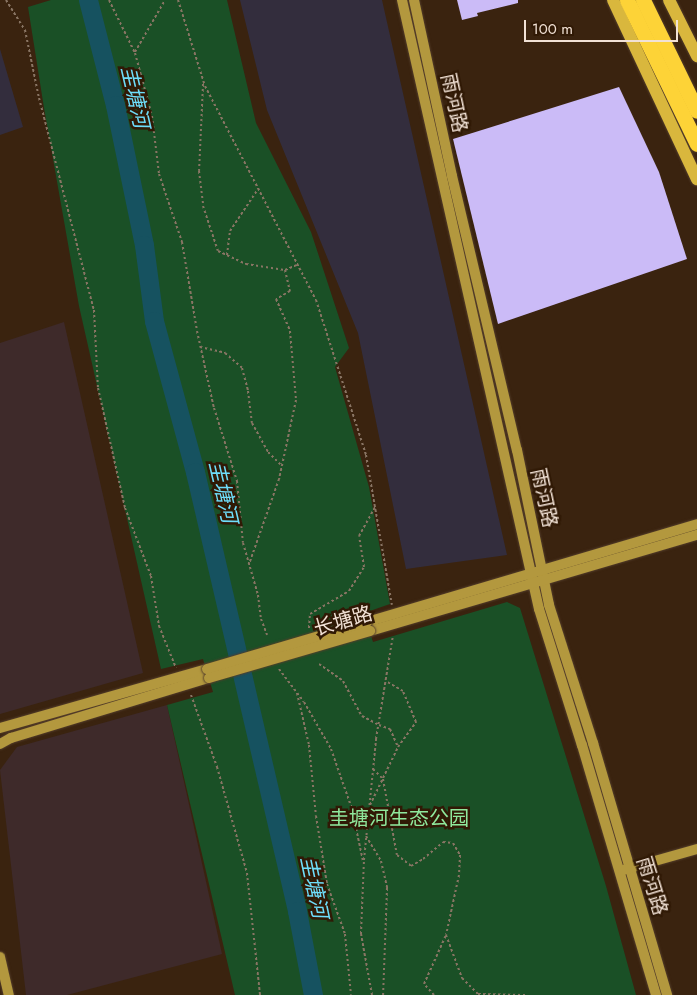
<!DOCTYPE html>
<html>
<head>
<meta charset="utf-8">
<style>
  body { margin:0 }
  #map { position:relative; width:697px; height:995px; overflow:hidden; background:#3a230f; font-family:Jost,"Noto Sans SC",sans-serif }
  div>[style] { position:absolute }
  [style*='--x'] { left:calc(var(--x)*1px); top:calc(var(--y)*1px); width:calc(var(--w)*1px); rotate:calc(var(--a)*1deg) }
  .commercial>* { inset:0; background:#332d3d }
  .education>* { inset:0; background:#3e2a2a }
  .green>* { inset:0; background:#1a5026 }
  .river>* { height:19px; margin:-9.5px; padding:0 9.5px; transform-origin:9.5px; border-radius:9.5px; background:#165260 }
  .building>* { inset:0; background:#cbbbf7 }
  .path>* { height:2px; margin-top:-1px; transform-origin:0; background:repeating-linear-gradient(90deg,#897564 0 2.5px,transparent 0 5px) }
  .roads { filter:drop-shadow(0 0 1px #543e2b) drop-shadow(0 0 1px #543e2b) }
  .secondary>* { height:10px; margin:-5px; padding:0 5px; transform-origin:5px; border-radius:5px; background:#b3983e }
  .primary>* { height:12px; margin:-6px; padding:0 6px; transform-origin:6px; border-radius:6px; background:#d9b73d }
  .highway>* { height:15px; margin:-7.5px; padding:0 7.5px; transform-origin:7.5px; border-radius:7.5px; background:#fdd337 }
  .bridges { filter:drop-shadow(0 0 1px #543e2b) drop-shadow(0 0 1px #543e2b) }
  .secondary-bridge>* { height:10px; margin:-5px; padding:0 5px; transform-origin:5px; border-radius:5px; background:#b3983e }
  span { translate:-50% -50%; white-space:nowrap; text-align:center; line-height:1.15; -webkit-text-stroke:5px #301905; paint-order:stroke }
  .street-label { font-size:20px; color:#f1e1d5 }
  .park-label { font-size:20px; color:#8fe89c }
  .water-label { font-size:21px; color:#6eddf9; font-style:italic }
  .scale { position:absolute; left:524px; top:20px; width:154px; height:22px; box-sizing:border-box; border:2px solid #f1e1d5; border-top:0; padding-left:6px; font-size:15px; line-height:18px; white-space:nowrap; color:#f1e1d5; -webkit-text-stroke:4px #301905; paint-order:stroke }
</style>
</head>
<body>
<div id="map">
  <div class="commercial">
    <i style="clip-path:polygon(240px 0,382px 0,507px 555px,406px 569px,358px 333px,267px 110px)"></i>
    <i style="clip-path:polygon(0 49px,23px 127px,0 135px)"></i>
  </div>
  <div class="education">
    <i style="clip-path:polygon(64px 322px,143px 673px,0 714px,0 343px)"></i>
    <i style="clip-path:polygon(167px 705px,222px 954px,67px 995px,26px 995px,0 770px,17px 747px)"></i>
  </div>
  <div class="green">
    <i style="clip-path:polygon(51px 0,227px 0,256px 123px,311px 232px,349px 348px,335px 367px,369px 487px,390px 604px,364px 613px,373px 642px,507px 602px,520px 608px,606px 886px,636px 995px,235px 995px,167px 705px,213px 692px,203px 659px,161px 669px,79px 306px,44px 108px,28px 7px)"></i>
  </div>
  <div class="river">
    <i style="--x:88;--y:0;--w:108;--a:75.6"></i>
    <i style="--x:115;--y:105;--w:143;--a:78.3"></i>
    <i style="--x:144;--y:245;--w:77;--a:82.5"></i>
    <i style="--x:154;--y:321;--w:156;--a:74.8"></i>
    <i style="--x:195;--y:472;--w:451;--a:76.9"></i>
    <i style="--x:297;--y:911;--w:86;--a:79.2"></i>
  </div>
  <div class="building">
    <i style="clip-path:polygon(457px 0,518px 0,518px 3px,477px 13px,478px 16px,462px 20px)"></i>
    <i style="clip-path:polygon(619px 87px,659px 172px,687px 259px,498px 324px,453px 139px)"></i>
  </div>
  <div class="path">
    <i style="--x:6;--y:0;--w:36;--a:58"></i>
    <i style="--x:25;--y:30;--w:69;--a:78.4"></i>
    <i style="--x:39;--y:98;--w:219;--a:75.5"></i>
    <i style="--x:94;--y:310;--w:78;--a:87.1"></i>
    <i style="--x:98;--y:388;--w:123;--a:77.3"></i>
    <i style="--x:125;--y:508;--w:73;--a:69.1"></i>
    <i style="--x:151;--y:576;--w:51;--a:80.9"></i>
    <i style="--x:159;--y:626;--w:45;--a:68"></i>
    <i style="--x:109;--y:0;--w:59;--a:63.9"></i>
    <i style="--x:135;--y:53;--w:65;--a:74.9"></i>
    <i style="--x:152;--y:116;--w:58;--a:83.1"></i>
    <i style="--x:159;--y:174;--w:72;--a:71.3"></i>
    <i style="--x:182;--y:242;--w:90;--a:80.4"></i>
    <i style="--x:197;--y:331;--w:79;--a:77.6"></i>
    <i style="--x:214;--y:408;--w:77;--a:72.5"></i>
    <i style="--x:237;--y:481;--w:62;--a:84.5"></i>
    <i style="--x:243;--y:543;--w:54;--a:73.9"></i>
    <i style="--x:258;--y:595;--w:24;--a:83"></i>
    <i style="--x:261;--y:619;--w:17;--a:69"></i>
    <i style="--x:178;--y:0;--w:90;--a:72.6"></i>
    <i style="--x:205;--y:86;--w:241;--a:62.6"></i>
    <i style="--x:316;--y:300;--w:163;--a:72.1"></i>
    <i style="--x:366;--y:455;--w:152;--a:80.2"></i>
    <i style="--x:135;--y:52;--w:60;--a:-60"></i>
    <i style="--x:203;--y:84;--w:87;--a:92.6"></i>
    <i style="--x:199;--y:171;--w:35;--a:83"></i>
    <i style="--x:203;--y:206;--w:47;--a:71.6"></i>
    <i style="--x:218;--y:251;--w:31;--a:25"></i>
    <i style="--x:246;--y:264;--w:39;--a:9"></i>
    <i style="--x:285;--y:270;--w:22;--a:77"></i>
    <i style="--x:290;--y:291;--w:16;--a:150"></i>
    <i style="--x:276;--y:299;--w:35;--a:66"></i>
    <i style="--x:290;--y:331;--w:69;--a:85"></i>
    <i style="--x:296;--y:400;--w:81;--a:102.1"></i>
    <i style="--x:279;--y:479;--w:90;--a:109.4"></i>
    <i style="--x:227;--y:255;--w:24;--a:-83"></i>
    <i style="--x:230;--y:231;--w:50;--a:-56.3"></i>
    <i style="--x:285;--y:270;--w:13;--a:-23"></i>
    <i style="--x:200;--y:347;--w:26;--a:13"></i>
    <i style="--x:225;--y:353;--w:23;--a:41"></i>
    <i style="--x:242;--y:368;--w:24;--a:75"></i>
    <i style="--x:248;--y:391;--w:32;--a:83"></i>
    <i style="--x:252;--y:423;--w:33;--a:61"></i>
    <i style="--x:268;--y:452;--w:20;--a:45"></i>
    <i style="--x:309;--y:628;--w:14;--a:-86"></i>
    <i style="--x:310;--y:614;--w:45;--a:-30.5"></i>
    <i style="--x:349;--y:591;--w:28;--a:-58"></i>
    <i style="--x:364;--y:567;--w:31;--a:-99"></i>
    <i style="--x:359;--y:536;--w:33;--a:-61"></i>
    <i style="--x:319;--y:664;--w:29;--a:35"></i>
    <i style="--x:343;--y:681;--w:40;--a:62"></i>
    <i style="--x:362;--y:716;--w:19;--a:28"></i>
    <i style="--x:379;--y:725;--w:12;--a:20"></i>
    <i style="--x:390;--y:729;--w:20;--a:66"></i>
    <i style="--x:279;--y:669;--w:41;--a:52.9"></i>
    <i style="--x:304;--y:702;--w:54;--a:60.1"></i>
    <i style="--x:331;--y:749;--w:64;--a:70.7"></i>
    <i style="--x:352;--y:809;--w:53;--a:78.1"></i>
    <i style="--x:297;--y:693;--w:53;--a:77"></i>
    <i style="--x:309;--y:745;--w:71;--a:84.4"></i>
    <i style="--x:316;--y:816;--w:69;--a:80.8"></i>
    <i style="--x:327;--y:884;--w:53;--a:70.2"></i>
    <i style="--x:345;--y:934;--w:61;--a:84.4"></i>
    <i style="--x:191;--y:695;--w:77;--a:70.1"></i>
    <i style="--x:217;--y:767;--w:110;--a:74.2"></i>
    <i style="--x:247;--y:873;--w:123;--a:83.9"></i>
    <i style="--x:373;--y:769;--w:14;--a:45"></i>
    <i style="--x:383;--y:779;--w:77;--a:79.6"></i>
    <i style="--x:397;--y:855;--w:18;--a:38"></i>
    <i style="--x:411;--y:866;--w:14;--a:-30"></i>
    <i style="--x:423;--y:859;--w:26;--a:-40"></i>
    <i style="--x:443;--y:842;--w:10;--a:6"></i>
    <i style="--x:453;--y:843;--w:14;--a:60"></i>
    <i style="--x:460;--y:855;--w:20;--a:93"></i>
    <i style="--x:459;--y:875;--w:61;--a:102.2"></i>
    <i style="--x:370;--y:805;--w:64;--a:-64.2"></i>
    <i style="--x:398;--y:747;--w:31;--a:-54"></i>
    <i style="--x:416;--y:722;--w:34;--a:-113"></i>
    <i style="--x:403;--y:691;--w:20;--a:-150"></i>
    <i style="--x:366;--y:836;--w:29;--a:59"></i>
    <i style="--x:381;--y:861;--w:28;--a:77"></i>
    <i style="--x:387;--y:888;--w:107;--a:92.1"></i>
    <i style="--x:372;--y:995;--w:62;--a:-100.2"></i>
    <i style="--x:361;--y:934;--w:74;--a:-87.7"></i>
    <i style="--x:364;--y:860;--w:122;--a:-84.3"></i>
    <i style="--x:376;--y:739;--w:105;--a:-80.7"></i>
    <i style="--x:434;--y:995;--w:15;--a:-132"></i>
    <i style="--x:424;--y:984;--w:54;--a:-65.8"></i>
    <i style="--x:446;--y:935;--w:46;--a:69.6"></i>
    <i style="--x:462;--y:978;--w:23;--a:45"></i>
    <i style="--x:478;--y:994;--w:47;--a:1.2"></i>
  </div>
  <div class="roads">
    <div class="secondary">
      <i style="--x:402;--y:0;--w:624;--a:77.32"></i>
      <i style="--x:539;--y:609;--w:143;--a:72.5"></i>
      <i style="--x:582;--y:745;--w:261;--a:73.5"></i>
      <i style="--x:414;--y:0;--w:180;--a:77.8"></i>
      <i style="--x:452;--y:176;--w:282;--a:76.7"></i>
      <i style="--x:517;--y:450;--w:158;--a:78.3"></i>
      <i style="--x:549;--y:605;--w:145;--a:72.3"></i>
      <i style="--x:593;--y:743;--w:263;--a:73.6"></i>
      <i style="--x:367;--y:622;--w:344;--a:-16.5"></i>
      <i style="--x:370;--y:631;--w:341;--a:-16.4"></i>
      <i style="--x:0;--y:728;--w:215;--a:-15.9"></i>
      <i style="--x:0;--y:744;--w:13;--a:-29"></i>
      <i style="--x:11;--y:738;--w:207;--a:-16.9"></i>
      <i style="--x:623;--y:870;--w:77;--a:-15.8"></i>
      <i style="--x:0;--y:957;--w:39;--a:77"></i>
    </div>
    <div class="primary">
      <i style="--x:613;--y:0;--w:198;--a:64.9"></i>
      <i style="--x:669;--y:0;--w:63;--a:63.4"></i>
    </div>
    <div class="highway">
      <i style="--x:627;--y:0;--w:160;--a:64.1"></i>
      <i style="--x:643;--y:0;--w:123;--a:64.1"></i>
    </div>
  </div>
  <div class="bridges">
    <div class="secondary-bridge">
      <i style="--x:207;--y:669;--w:167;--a:-16.4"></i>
      <i style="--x:209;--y:678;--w:168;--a:-16.3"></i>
    </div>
  </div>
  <div class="street-label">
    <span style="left:454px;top:103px;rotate:78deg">雨河路</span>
    <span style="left:544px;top:498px;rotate:78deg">雨河路</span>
    <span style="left:343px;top:621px;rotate:-16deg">长塘路</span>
    <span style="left:652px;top:886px;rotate:73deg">雨河路</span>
  </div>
  <div class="park-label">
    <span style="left:399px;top:818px">圭塘河生态公园</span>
  </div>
  <div class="water-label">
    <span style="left:135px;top:97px;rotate:77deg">圭塘河</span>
    <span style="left:223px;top:492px;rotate:77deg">圭塘河</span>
    <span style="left:314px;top:887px;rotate:78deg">圭塘河</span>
  </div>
  <div class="scale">100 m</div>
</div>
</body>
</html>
